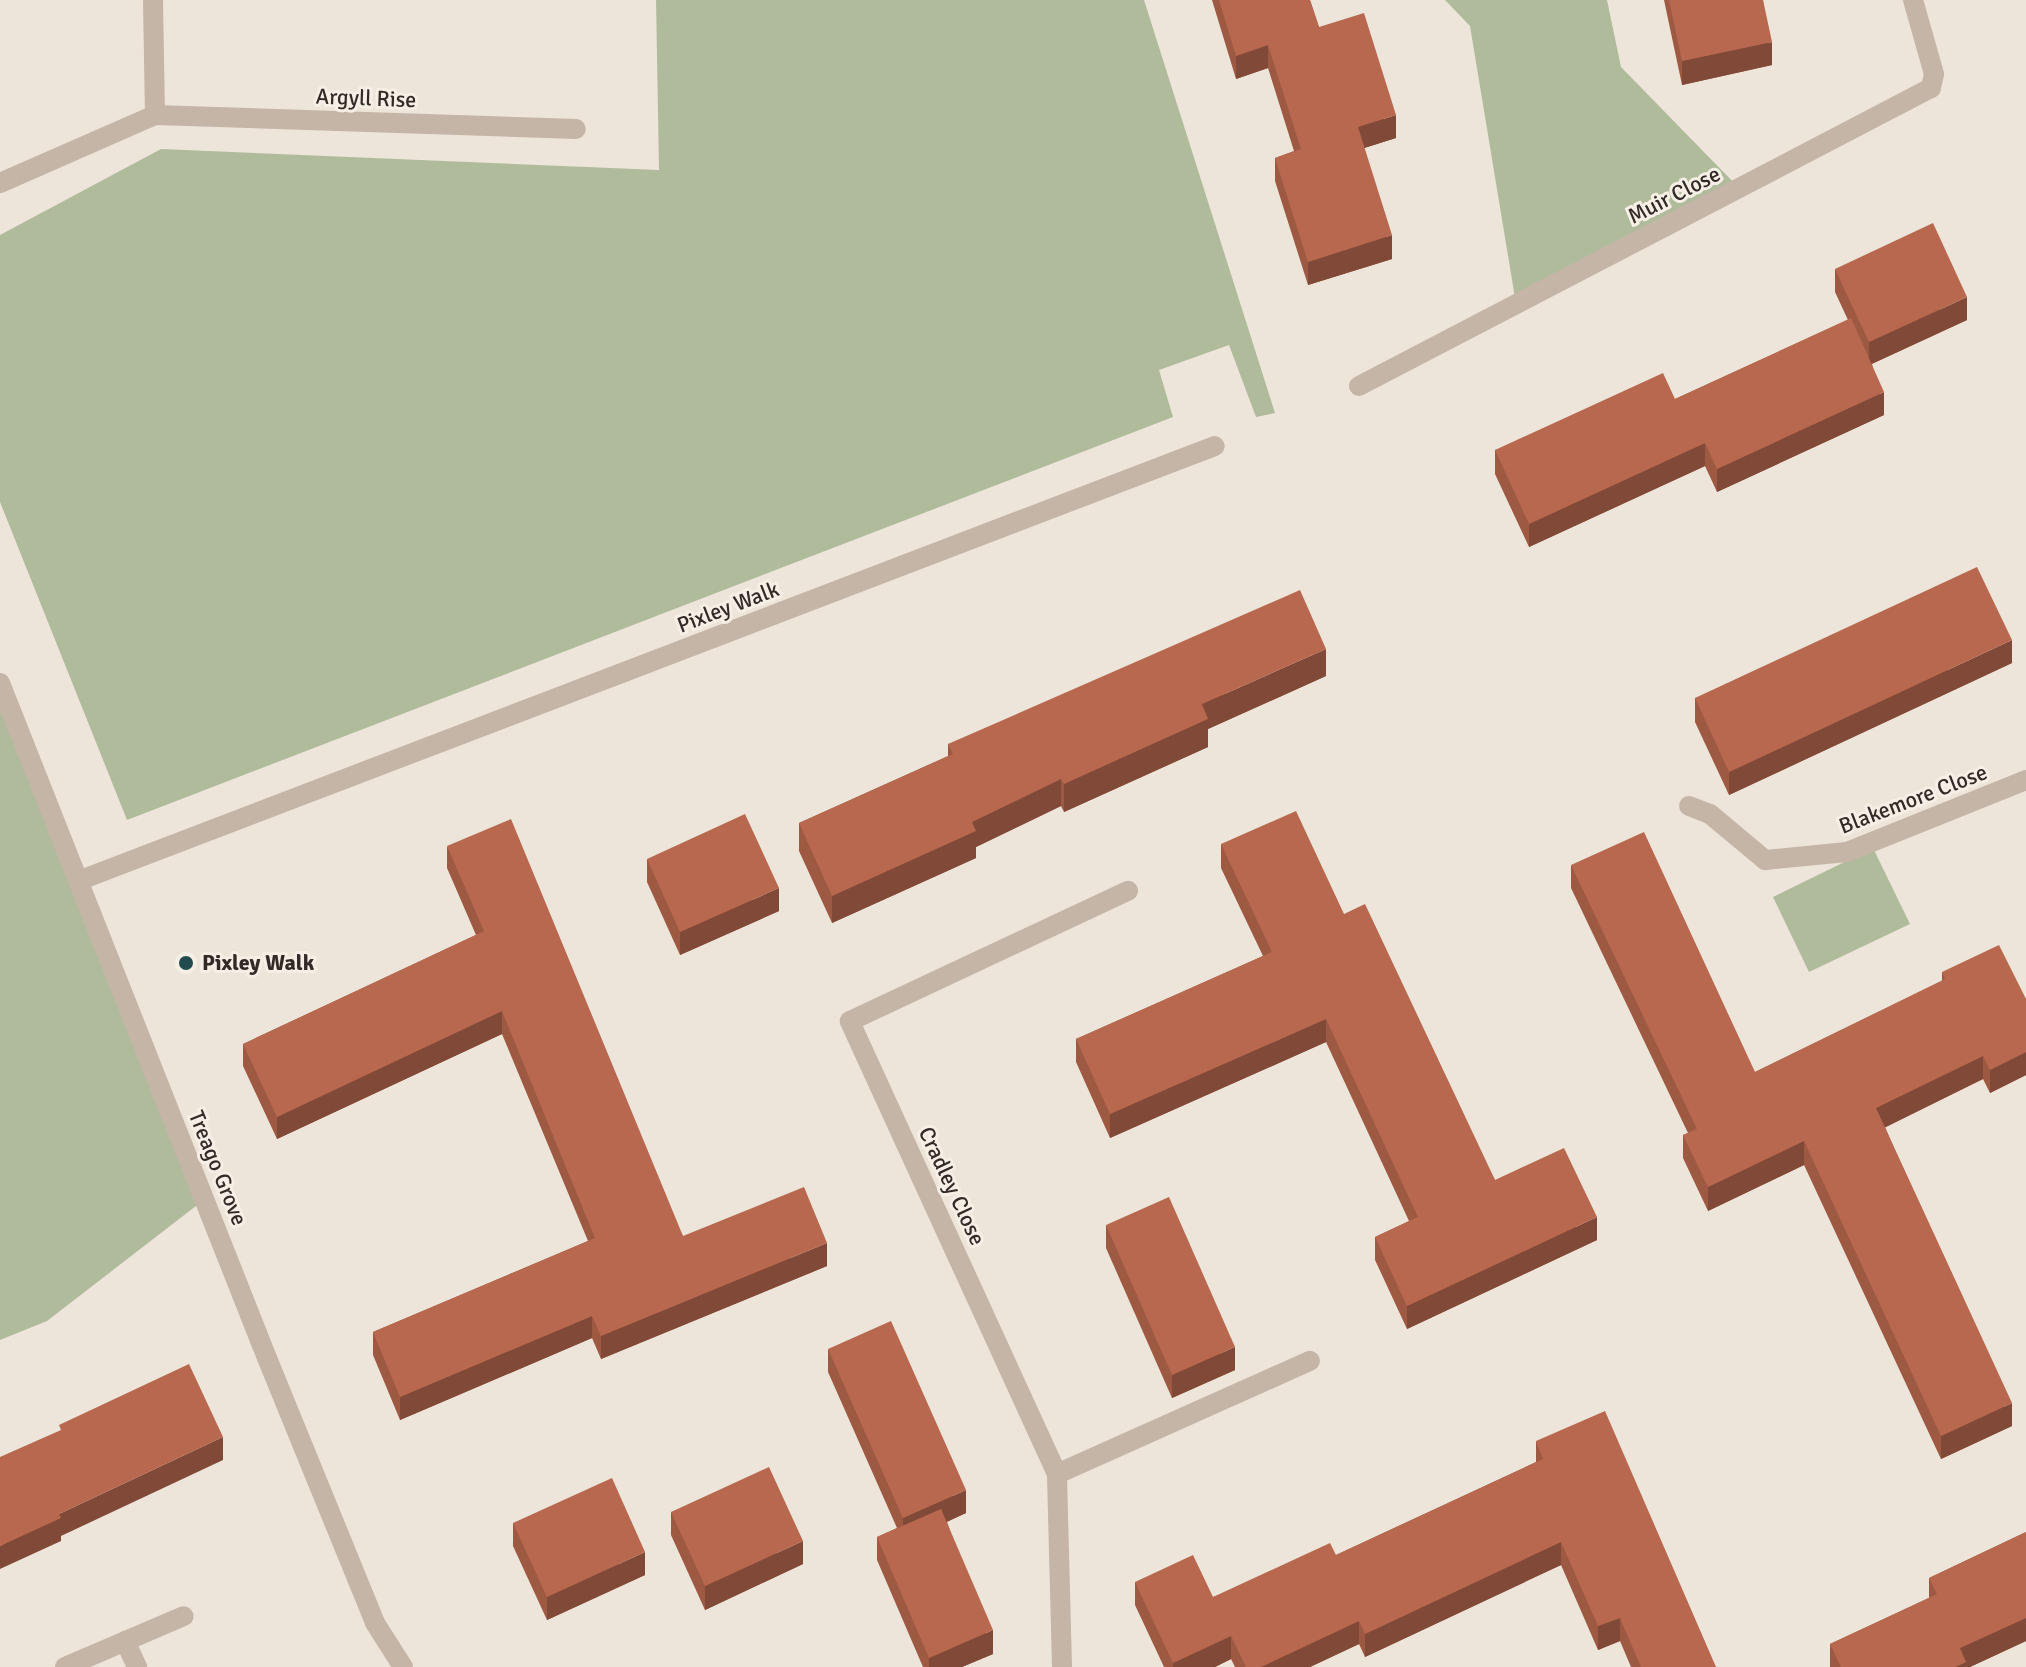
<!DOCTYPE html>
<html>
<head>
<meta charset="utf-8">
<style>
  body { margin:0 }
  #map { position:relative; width:2026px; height:1667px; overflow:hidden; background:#eee5da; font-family:Signika,sans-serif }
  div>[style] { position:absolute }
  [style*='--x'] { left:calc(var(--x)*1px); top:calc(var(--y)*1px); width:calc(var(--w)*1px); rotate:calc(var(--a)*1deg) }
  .green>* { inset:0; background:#b0bb9c }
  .service>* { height:20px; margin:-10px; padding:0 10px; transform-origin:10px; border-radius:10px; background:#c5b5a7 }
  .minor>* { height:20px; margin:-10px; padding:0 10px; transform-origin:10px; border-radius:10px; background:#c5b5a7 }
  .wall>* { inset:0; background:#9e5943 }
  .shaded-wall>* { inset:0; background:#814937 }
  .building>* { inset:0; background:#b8684e }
  .dots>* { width:22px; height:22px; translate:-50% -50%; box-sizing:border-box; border:4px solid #f6efe5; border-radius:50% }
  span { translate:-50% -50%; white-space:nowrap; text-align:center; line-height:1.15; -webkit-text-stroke:6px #f6efe5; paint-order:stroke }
  .street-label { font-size:22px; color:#322a27 }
  .poi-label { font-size:22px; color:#322a27; font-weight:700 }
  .left { translate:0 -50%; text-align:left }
</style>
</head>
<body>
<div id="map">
  <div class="green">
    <i style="clip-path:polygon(656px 0,1144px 0,1275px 413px,1256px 417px,1229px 345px,1159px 370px,1173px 417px,127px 820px,0 502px,0 235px,161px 149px,659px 170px)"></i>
    <i style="clip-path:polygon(1445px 0,1607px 0,1621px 67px,1739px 188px,1516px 304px,1470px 26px)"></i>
    <i style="clip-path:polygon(0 683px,205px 1199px,47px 1321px,0 1340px)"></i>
    <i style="clip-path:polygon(1873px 848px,1910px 924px,1809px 972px,1773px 897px)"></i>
  </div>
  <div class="service">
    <i style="--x:1057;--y:1474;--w:277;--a:-24.1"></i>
    <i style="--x:125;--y:1641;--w:29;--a:65"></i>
  </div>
  <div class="minor">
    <i style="--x:155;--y:115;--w:421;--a:1.9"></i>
    <i style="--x:0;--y:183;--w:169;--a:-23.7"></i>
    <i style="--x:155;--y:115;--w:115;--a:-91"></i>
    <i style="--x:1359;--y:386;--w:645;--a:-27.52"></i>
    <i style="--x:1931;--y:88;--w:14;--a:-78"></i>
    <i style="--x:1934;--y:74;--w:77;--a:-105.8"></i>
    <i style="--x:0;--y:683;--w:726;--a:68.42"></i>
    <i style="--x:267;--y:1358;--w:286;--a:67.8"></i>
    <i style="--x:375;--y:1623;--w:52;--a:57.5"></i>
    <i style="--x:1689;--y:806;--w:22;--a:21"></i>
    <i style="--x:1710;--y:814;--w:72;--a:39.9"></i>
    <i style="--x:1765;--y:860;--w:82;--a:-5.6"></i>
    <i style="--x:1847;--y:852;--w:193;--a:-21.9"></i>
    <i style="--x:78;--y:881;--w:1217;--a:-20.94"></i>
    <i style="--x:65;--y:1667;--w:129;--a:-23.2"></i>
    <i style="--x:1062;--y:1667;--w:193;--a:-91.5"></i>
    <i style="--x:1057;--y:1474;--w:498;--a:-114.6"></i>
    <i style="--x:850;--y:1021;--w:307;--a:-25.1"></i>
  </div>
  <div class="wall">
    <i style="clip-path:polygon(1212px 0,1310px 0,1319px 27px,1396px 138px,1364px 148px,1392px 259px,1308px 285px,1275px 181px,1275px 158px,1294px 151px,1268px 68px,1236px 79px)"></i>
    <i style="clip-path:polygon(1664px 0,1763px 0,1772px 65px,1682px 85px)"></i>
    <i style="clip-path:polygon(1835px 269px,1967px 320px,1872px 364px,1884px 415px,1717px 492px,1705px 466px,1529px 547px,1495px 474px,1495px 450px,1675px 399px,1848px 320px,1835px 292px)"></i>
    <i style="clip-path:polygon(2012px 663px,1729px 795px,1695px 722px,1695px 698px)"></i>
    <i style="clip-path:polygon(1326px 676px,1208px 729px,1208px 747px,1064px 812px,1061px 806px,976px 847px,976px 858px,832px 923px,799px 851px,799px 823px,948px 756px,948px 744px)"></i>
    <i style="clip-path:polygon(1221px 844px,1344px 914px,1495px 1180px,1597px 1240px,1407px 1329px,1375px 1260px,1375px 1237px,1409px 1221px,1326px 1042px,1110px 1138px,1076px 1062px,1076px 1039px,1263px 956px,1221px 868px)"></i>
    <i style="clip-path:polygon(447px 846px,683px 1236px,827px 1266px,601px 1359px,592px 1338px,400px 1420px,373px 1355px,373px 1332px,588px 1241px,502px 1034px,277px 1139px,243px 1066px,243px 1044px,476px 935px,447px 868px)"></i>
    <i style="clip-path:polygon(647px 859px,779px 911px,680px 955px,647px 882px)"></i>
    <i style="clip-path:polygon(1571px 865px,1755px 1072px,1942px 981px,1942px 972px,2026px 999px,2026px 1075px,1990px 1093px,1983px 1079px,1885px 1127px,2012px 1426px,1941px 1459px,1804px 1165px,1708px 1211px,1683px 1158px,1683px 1135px,1688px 1133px,1571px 888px)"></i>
    <i style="clip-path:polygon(1106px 1225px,1235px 1370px,1172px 1398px,1106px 1248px)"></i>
    <i style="clip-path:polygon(828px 1349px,966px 1513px,947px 1522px,993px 1654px,962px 1667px,923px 1667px,877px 1560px,877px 1537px,897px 1528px,828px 1372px)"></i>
    <i style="clip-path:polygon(1536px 1441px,1716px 1667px,1631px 1667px,1620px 1641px,1598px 1650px,1561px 1565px,1365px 1657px,1359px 1644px,1310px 1667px,1235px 1667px,1231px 1659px,1215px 1667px,1164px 1667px,1135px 1605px,1135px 1582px,1213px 1597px,1336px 1555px,1536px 1462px)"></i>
    <i style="clip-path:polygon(671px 1512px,803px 1564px,705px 1610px,671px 1535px)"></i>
    <i style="clip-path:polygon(513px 1523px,645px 1575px,547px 1620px,513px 1546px)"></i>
    <i style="clip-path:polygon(2026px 1532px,2026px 1641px,1970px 1667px,1830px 1667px,1830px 1644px,1929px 1598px,1929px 1578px)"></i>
  </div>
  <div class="shaded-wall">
    <i style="clip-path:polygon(1772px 42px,1772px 65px,1682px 85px,1682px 61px)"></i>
    <i style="clip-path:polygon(1268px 45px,1268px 68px,1236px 79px,1236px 56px)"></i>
    <i style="clip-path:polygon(1396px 115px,1396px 138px,1358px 150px,1358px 127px)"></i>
    <i style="clip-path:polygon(1392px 235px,1392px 259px,1308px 285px,1308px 262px)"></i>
    <i style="clip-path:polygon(1967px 297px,1967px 320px,1869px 365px,1869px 342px)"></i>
    <i style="clip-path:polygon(1884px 392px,1884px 415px,1717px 492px,1717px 469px)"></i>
    <i style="clip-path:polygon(1705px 443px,1705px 466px,1529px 547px,1529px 524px)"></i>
    <i style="clip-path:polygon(2012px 640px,2012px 663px,1729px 795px,1729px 772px)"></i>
    <i style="clip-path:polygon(1326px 649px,1326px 676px,1208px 729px,1208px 747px,1064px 812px,1064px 784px,1202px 704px)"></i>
    <i style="clip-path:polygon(1061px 779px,1061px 806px,976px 847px,976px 858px,832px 923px,832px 896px,972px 822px)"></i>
    <i style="clip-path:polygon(779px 888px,779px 911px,680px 955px,680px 932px)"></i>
    <i style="clip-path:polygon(502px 1011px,502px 1034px,277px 1139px,277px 1117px)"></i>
    <i style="clip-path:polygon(1326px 1019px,1326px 1042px,1110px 1138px,1110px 1114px)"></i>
    <i style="clip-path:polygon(2026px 1052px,2026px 1075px,1990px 1093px,1990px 1070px)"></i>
    <i style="clip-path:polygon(1983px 1056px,1983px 1079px,1876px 1132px,1876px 1108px)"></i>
    <i style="clip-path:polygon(1804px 1141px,1804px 1165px,1708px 1211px,1708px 1187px)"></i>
    <i style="clip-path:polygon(1597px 1217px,1597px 1240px,1407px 1329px,1407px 1306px)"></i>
    <i style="clip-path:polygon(827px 1243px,827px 1266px,601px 1359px,601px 1336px)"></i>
    <i style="clip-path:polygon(592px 1316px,592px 1338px,400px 1420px,400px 1397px)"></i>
    <i style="clip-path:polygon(1235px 1347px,1235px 1370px,1172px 1398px,1172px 1375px)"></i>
    <i style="clip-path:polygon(2012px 1403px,2012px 1426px,1941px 1459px,1941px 1436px)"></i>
    <i style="clip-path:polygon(223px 1437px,223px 1460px,61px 1536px,61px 1541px,0 1569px,0 1546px,59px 1514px)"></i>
    <i style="clip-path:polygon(966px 1490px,966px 1513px,903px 1541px,903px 1518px)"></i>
    <i style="clip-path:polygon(803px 1541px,803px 1564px,705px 1610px,705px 1586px)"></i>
    <i style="clip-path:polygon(1561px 1542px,1561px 1565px,1365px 1657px,1365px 1634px)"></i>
    <i style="clip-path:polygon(645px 1552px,645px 1575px,547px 1620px,547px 1597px)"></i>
    <i style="clip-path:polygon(1620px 1618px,1620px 1641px,1598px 1650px,1598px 1626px)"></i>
    <i style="clip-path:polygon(2026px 1618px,2026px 1641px,1970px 1667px,1956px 1667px,1960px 1648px)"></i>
    <i style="clip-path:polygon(1359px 1621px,1359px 1644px,1310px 1667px,1261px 1667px)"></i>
    <i style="clip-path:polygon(993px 1630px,993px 1654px,962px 1667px,929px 1667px,929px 1658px)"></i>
    <i style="clip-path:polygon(1231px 1636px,1231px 1659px,1215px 1667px,1173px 1667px,1173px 1663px)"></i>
  </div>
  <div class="building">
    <i style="clip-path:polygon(1219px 0,1310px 0,1319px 27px,1364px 13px,1396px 115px,1358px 127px,1392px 235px,1308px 262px,1275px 158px,1301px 149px,1268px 45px,1236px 56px)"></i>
    <i style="clip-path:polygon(1669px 0,1763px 0,1772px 42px,1682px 61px)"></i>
    <i style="clip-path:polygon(1933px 223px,1967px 297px,1869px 342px,1835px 269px)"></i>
    <i style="clip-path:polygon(1851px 318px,1884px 392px,1717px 469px,1705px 443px,1529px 524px,1495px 450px,1663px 373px,1675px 399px)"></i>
    <i style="clip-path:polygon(1977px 567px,2012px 640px,1729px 772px,1695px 698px)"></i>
    <i style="clip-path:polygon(1300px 590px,1326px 649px,1202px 704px,1208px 719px,1064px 784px,1061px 779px,972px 822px,976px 831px,832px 896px,799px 823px,953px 754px,948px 744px)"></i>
    <i style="clip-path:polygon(1296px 811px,1344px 914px,1365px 904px,1495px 1180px,1564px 1148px,1597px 1217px,1407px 1306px,1375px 1237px,1418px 1217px,1326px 1019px,1110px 1114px,1076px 1039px,1272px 952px,1221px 844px)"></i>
    <i style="clip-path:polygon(745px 814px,779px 888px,680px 932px,647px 859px)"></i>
    <i style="clip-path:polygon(511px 819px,683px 1236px,804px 1187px,827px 1243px,601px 1336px,592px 1316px,400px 1397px,373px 1332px,595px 1238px,502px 1011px,277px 1117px,243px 1044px,484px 931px,447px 846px)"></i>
    <i style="clip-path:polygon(1644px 832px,1755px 1072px,1945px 979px,1942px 972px,1999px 945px,2026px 999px,2026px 1052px,1990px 1070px,1983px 1056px,1876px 1108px,2012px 1403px,1941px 1436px,1804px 1141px,1708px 1187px,1683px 1135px,1697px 1129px,1571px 865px)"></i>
    <i style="clip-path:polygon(1169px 1197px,1235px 1347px,1172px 1375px,1106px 1225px)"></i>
    <i style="clip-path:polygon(891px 1321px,966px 1490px,903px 1518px,828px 1349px)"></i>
    <i style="clip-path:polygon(189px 1364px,223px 1437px,59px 1514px,61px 1518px,0 1546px,0 1457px,61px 1430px,59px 1425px)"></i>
    <i style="clip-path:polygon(1605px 1411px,1716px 1667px,1641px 1667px,1620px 1618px,1598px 1626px,1561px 1542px,1365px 1634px,1359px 1621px,1261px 1667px,1246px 1667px,1231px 1636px,1173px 1663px,1135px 1582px,1193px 1555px,1213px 1597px,1330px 1543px,1336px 1555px,1543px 1459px,1536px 1441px)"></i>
    <i style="clip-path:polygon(769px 1467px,803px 1541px,705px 1586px,671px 1512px)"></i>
    <i style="clip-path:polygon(612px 1478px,645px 1552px,547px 1597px,513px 1523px)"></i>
    <i style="clip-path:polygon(941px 1509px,993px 1630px,929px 1658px,877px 1537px)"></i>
    <i style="clip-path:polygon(2026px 1532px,2026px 1618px,1960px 1648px,1966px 1662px,1956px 1667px,1841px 1667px,1830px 1644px,1937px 1594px,1929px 1578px)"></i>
  </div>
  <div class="dots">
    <i style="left:186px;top:963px;background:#214b4f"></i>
  </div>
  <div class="street-label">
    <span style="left:366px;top:98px;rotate:2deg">Argyll Rise</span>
    <span style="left:1674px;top:195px;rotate:-27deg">Muir Close</span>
    <span style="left:728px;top:607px;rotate:-21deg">Pixley Walk</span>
    <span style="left:1913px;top:799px;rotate:-21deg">Blakemore Close</span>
    <span style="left:218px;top:1168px;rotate:68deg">Treago Grove</span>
    <span style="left:952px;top:1186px;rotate:65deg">Cradley Close</span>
  </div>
  <div class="poi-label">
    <span class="left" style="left:202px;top:963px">Pixley Walk</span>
  </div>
</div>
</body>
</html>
